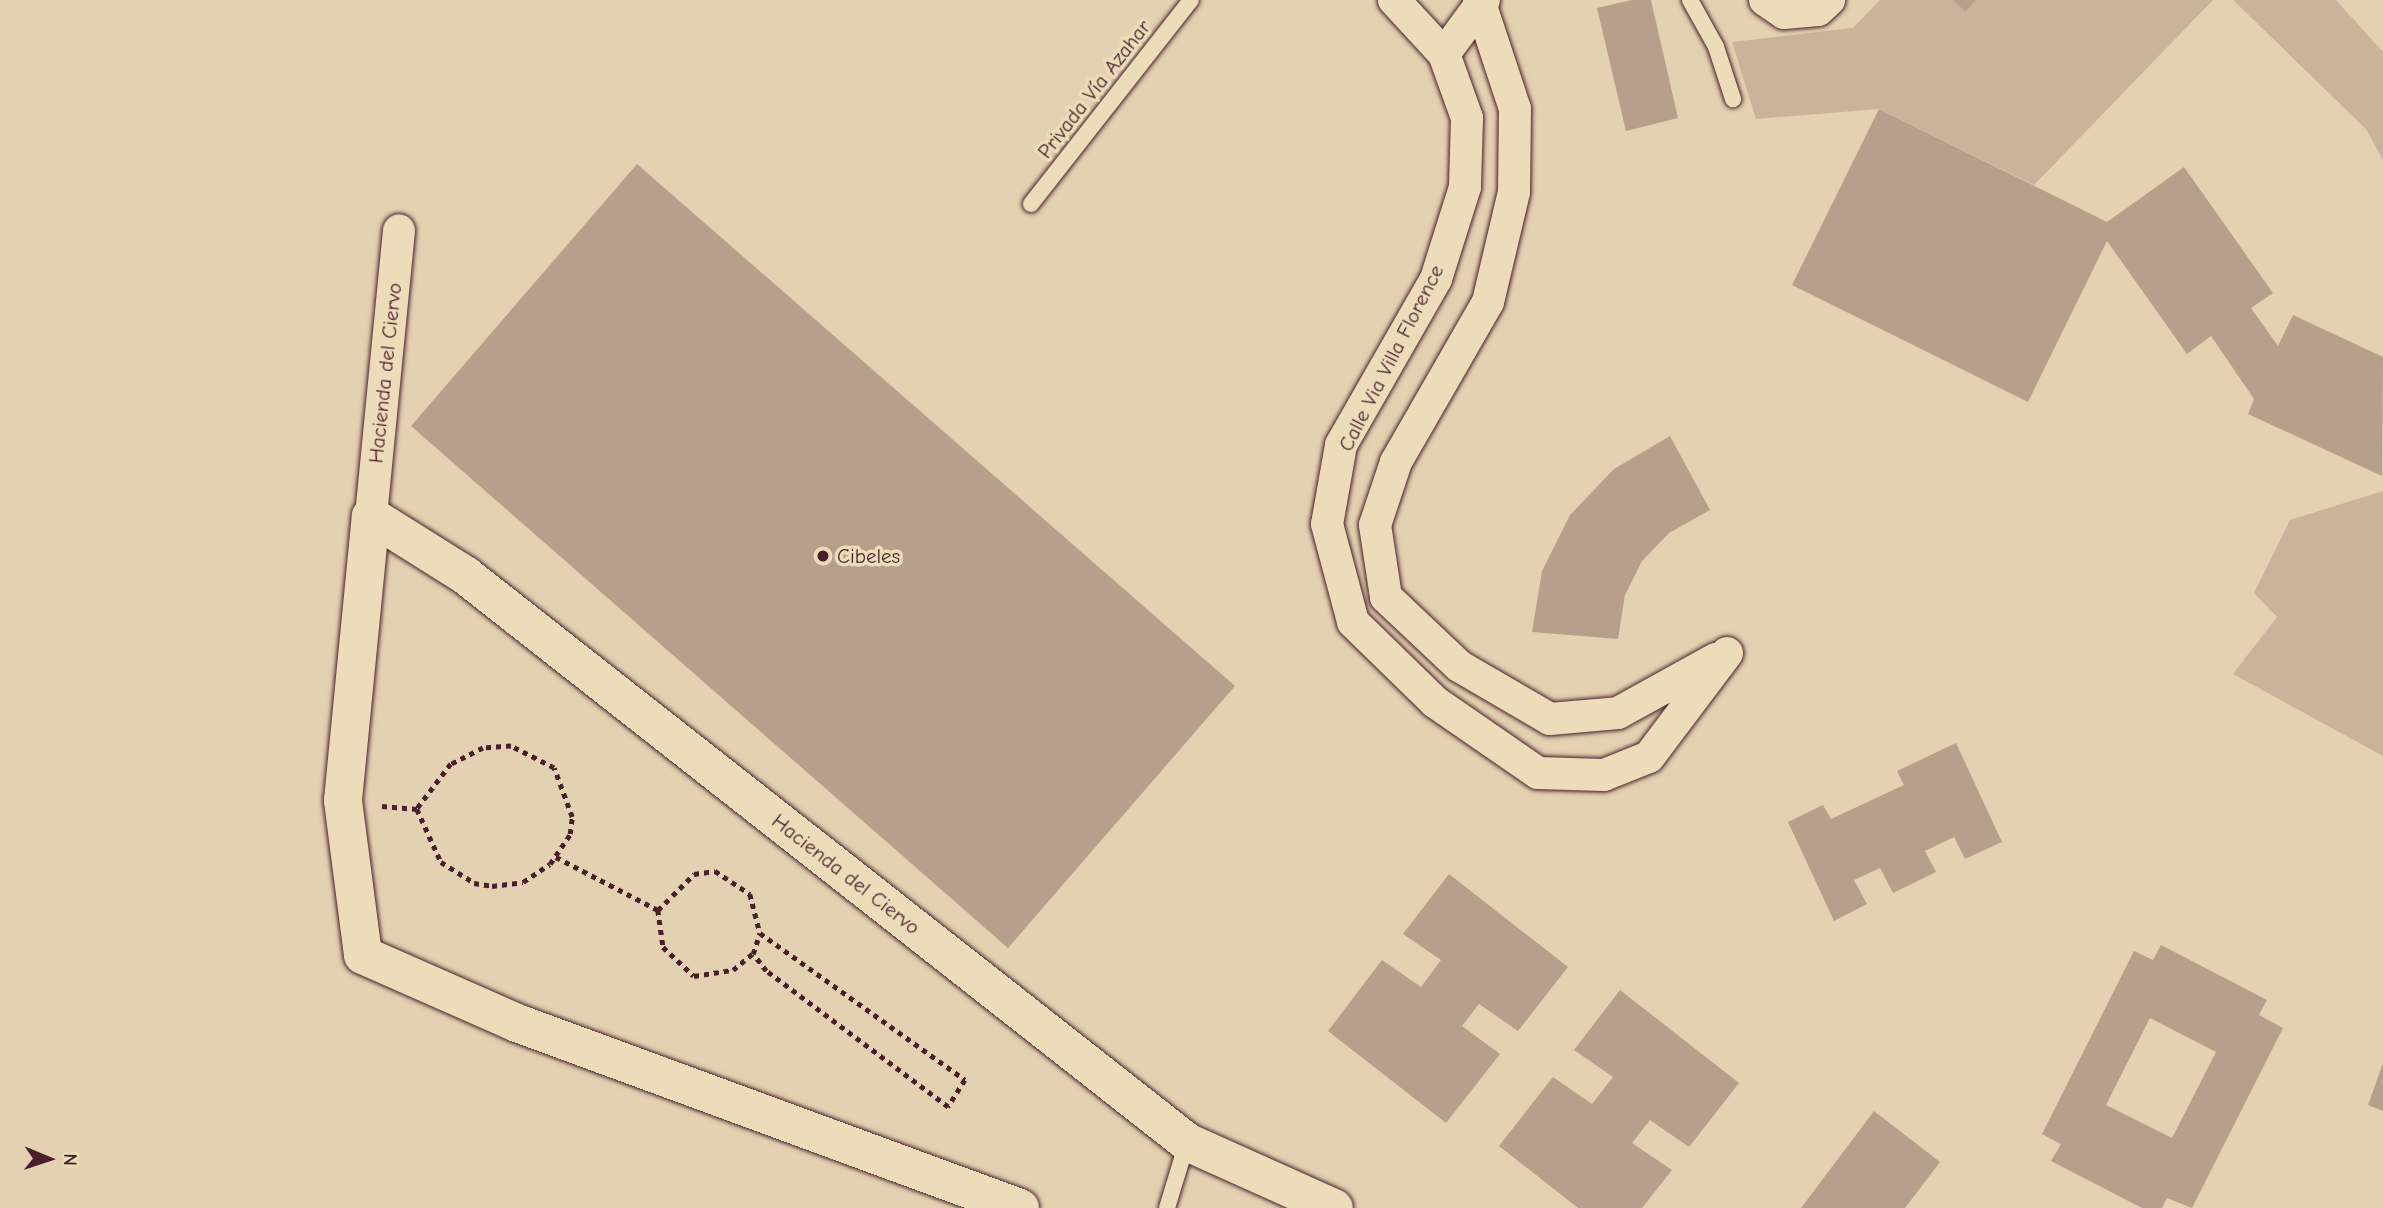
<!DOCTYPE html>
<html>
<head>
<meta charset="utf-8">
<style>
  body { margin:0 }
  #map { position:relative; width:2383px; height:1208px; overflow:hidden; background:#e3d1b1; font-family:"Comic Neue",sans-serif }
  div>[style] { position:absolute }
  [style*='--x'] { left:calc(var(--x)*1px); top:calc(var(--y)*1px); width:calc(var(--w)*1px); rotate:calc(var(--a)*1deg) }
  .green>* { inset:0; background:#cab39a }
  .building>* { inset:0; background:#b89f8c }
  .path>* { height:4.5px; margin-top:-2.25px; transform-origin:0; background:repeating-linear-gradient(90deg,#4a1f2b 0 5px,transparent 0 10px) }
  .roads { filter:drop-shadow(0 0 2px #4a1f2b) drop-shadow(0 0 2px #4a1f2b) }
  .service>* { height:16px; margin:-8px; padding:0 8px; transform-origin:8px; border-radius:8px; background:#eddcb9 }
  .minor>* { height:32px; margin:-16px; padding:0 16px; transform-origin:16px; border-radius:16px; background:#eddcb9 }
  .tertiary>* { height:38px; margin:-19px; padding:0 19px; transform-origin:19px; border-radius:19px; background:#eddcb9 }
  .dots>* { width:19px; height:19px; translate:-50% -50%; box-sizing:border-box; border:4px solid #eddcb9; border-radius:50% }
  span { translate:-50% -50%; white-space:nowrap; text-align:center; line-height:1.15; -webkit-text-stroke:7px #eddcb9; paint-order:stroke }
  .street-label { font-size:21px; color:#4a1f2b }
  .poi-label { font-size:21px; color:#4a1f2b }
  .left { translate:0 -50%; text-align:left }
  .north { position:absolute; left:14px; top:1124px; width:70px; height:70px; -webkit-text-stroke:5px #eddcb9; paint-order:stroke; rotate:92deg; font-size:19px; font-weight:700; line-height:28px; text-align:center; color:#4a1f2b }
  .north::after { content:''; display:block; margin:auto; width:24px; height:32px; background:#4a1f2b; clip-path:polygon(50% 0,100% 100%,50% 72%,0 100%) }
</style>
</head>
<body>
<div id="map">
  <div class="green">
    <i style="clip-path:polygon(1880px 0,1952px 0,1966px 12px,1976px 0,2213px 0,2034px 185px,1879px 109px,1756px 119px,1732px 42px,1853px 28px)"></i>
    <i style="clip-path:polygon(2233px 0,2336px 0,2383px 52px,2383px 160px,2366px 129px)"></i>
    <i style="clip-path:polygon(2383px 491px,2383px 756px,2233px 674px,2277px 617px,2254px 593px,2290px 520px)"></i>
  </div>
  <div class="building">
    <i style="clip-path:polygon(1632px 0,1651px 0,1678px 118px,1626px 131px,1597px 8px)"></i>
    <i style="clip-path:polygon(1952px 0,1976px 0,1966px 12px)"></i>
    <i style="clip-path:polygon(1879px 109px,2107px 222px,2184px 167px,2273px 293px,2251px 308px,2278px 346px,2293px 315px,2383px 357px,2382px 476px,2248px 414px,2254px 399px,2211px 336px,2187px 354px,2107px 241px,2028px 402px,1792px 285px)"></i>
    <i style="clip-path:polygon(637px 164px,1235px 686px,1008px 948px,411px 426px)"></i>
    <i style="clip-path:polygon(1670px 436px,1710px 510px,1669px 533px,1642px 561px,1625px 595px,1618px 639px,1532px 632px,1542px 571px,1570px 515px,1614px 469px)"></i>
    <i style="clip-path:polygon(1956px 743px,2002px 842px,1965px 859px,1954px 837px,1925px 851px,1936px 872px,1893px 893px,1880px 868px,1854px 880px,1867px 904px,1834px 921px,1788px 822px,1823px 805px,1831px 819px,1904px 785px,1897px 771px)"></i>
    <i style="clip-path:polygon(1449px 874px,1568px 967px,1518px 1031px,1479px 1004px,1462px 1026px,1500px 1054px,1446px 1123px,1328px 1031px,1382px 960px,1421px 987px,1441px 960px,1403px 934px)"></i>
    <i style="clip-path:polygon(evenodd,2161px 945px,2267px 1000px,2259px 1015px,2283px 1028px,2192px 1208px,2167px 1198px,2162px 1208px,2142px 1208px,2051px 1161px,2061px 1144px,2042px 1134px,2134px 951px,2153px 960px,2161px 945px,2150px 1018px,2216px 1052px,2172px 1138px,2106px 1105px,2150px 1018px)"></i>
    <i style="clip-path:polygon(1620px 990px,1739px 1083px,1689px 1147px,1650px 1120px,1632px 1143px,1672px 1170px,1642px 1208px,1578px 1208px,1499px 1146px,1553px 1077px,1592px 1104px,1613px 1077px,1574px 1050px)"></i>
    <i style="clip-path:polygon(2383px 1063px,2383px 1111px,2368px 1105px)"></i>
    <i style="clip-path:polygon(1874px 1111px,1940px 1162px,1905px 1208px,1801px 1208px)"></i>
  </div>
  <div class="path">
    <i style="--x:382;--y:806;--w:35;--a:5"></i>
    <i style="--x:417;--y:809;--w:58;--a:65.6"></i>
    <i style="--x:441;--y:862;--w:39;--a:32"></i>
    <i style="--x:474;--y:883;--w:18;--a:9"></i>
    <i style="--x:492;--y:886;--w:31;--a:-7"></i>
    <i style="--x:523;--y:882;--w:32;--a:-34"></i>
    <i style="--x:550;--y:864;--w:36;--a:-56"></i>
    <i style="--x:570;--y:834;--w:17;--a:-83"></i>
    <i style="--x:572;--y:817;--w:52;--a:-110.2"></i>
    <i style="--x:554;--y:768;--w:48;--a:-152.9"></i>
    <i style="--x:511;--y:746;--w:28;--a:176"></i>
    <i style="--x:483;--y:748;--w:36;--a:153"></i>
    <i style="--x:451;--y:764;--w:56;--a:127.1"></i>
    <i style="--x:556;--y:857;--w:115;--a:27.5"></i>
    <i style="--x:658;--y:910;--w:37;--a:82"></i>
    <i style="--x:663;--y:947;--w:42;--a:43.1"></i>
    <i style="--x:694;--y:976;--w:39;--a:-9"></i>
    <i style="--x:733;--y:970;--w:25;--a:-40"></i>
    <i style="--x:658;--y:910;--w:51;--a:-45"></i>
    <i style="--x:694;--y:874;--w:21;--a:-8"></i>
    <i style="--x:715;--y:871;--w:42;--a:33.3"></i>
    <i style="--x:750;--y:894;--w:40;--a:75.6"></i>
    <i style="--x:760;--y:933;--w:252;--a:35.6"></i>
    <i style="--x:965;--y:1080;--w:32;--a:122"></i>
    <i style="--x:948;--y:1107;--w:227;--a:-143.2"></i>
    <i style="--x:766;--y:971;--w:21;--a:-127"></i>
    <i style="--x:753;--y:954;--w:22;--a:-72"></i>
  </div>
  <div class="roads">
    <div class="service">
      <i style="--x:1690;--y:0;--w:54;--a:61"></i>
      <i style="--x:1716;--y:47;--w:55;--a:71.9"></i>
      <i style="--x:1031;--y:204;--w:259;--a:-51.9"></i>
      <i style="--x:1167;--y:1208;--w:69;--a:-73.1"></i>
    </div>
    <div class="minor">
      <i style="--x:1394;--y:0;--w:74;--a:47.2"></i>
      <i style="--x:1444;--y:54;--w:68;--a:70.2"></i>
      <i style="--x:1467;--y:118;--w:69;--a:91.7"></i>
      <i style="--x:1465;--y:187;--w:96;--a:107.5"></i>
      <i style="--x:1436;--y:279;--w:191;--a:119.8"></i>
      <i style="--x:1341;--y:445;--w:80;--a:100"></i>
      <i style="--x:1327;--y:524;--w:101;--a:75.1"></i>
      <i style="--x:1353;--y:622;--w:115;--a:44.3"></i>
      <i style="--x:1435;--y:702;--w:125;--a:34.6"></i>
      <i style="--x:1538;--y:773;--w:66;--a:1.7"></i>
      <i style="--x:1604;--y:775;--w:48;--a:-21.8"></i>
      <i style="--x:1649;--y:757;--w:130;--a:-53.1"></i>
      <i style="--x:1479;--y:0;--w:115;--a:71.7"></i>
      <i style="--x:1515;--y:109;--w:83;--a:90.7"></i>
      <i style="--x:1514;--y:192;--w:113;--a:103.3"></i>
      <i style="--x:1488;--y:302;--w:185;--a:119.9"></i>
      <i style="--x:1396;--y:462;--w:66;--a:108.4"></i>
      <i style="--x:1375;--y:525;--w:73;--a:81.3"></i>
      <i style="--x:1386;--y:597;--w:100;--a:43.4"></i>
      <i style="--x:1459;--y:666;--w:105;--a:30.2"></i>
      <i style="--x:1550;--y:719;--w:68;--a:-5"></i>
      <i style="--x:1618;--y:713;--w:112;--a:-28.9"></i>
      <i style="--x:1765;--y:0;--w:23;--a:34"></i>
      <i style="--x:1784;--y:13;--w:34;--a:-5"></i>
      <i style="--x:1818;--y:10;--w:15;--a:-42"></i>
      <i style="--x:1444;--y:54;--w:67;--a:-53.5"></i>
      <i style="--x:371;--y:516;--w:287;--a:-84.4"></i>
    </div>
    <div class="tertiary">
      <i style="--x:1020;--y:1208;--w:536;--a:-159.81"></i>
      <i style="--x:517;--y:1023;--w:168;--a:-156.2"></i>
      <i style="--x:363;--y:955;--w:156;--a:-97.4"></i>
      <i style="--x:343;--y:800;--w:285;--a:-84.4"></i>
      <i style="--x:371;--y:516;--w:111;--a:32.1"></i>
      <i style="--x:465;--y:575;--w:918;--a:38.14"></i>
      <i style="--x:1187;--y:1142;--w:161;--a:24.2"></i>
    </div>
  </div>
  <div class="dots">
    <i style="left:823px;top:556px;background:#4a1f2b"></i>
  </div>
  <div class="street-label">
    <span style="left:1094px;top:89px;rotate:-52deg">Privada Vía Azahar</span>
    <span style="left:1391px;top:358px;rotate:-63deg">Calle Via Villa Florence</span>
    <span style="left:385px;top:373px;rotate:-84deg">Hacienda del Ciervo</span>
    <span style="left:846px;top:874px;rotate:38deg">Hacienda del Ciervo</span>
  </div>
  <div class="poi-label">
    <span class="left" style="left:837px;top:556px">Cibeles</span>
  </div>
  <div class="north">N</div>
</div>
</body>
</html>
